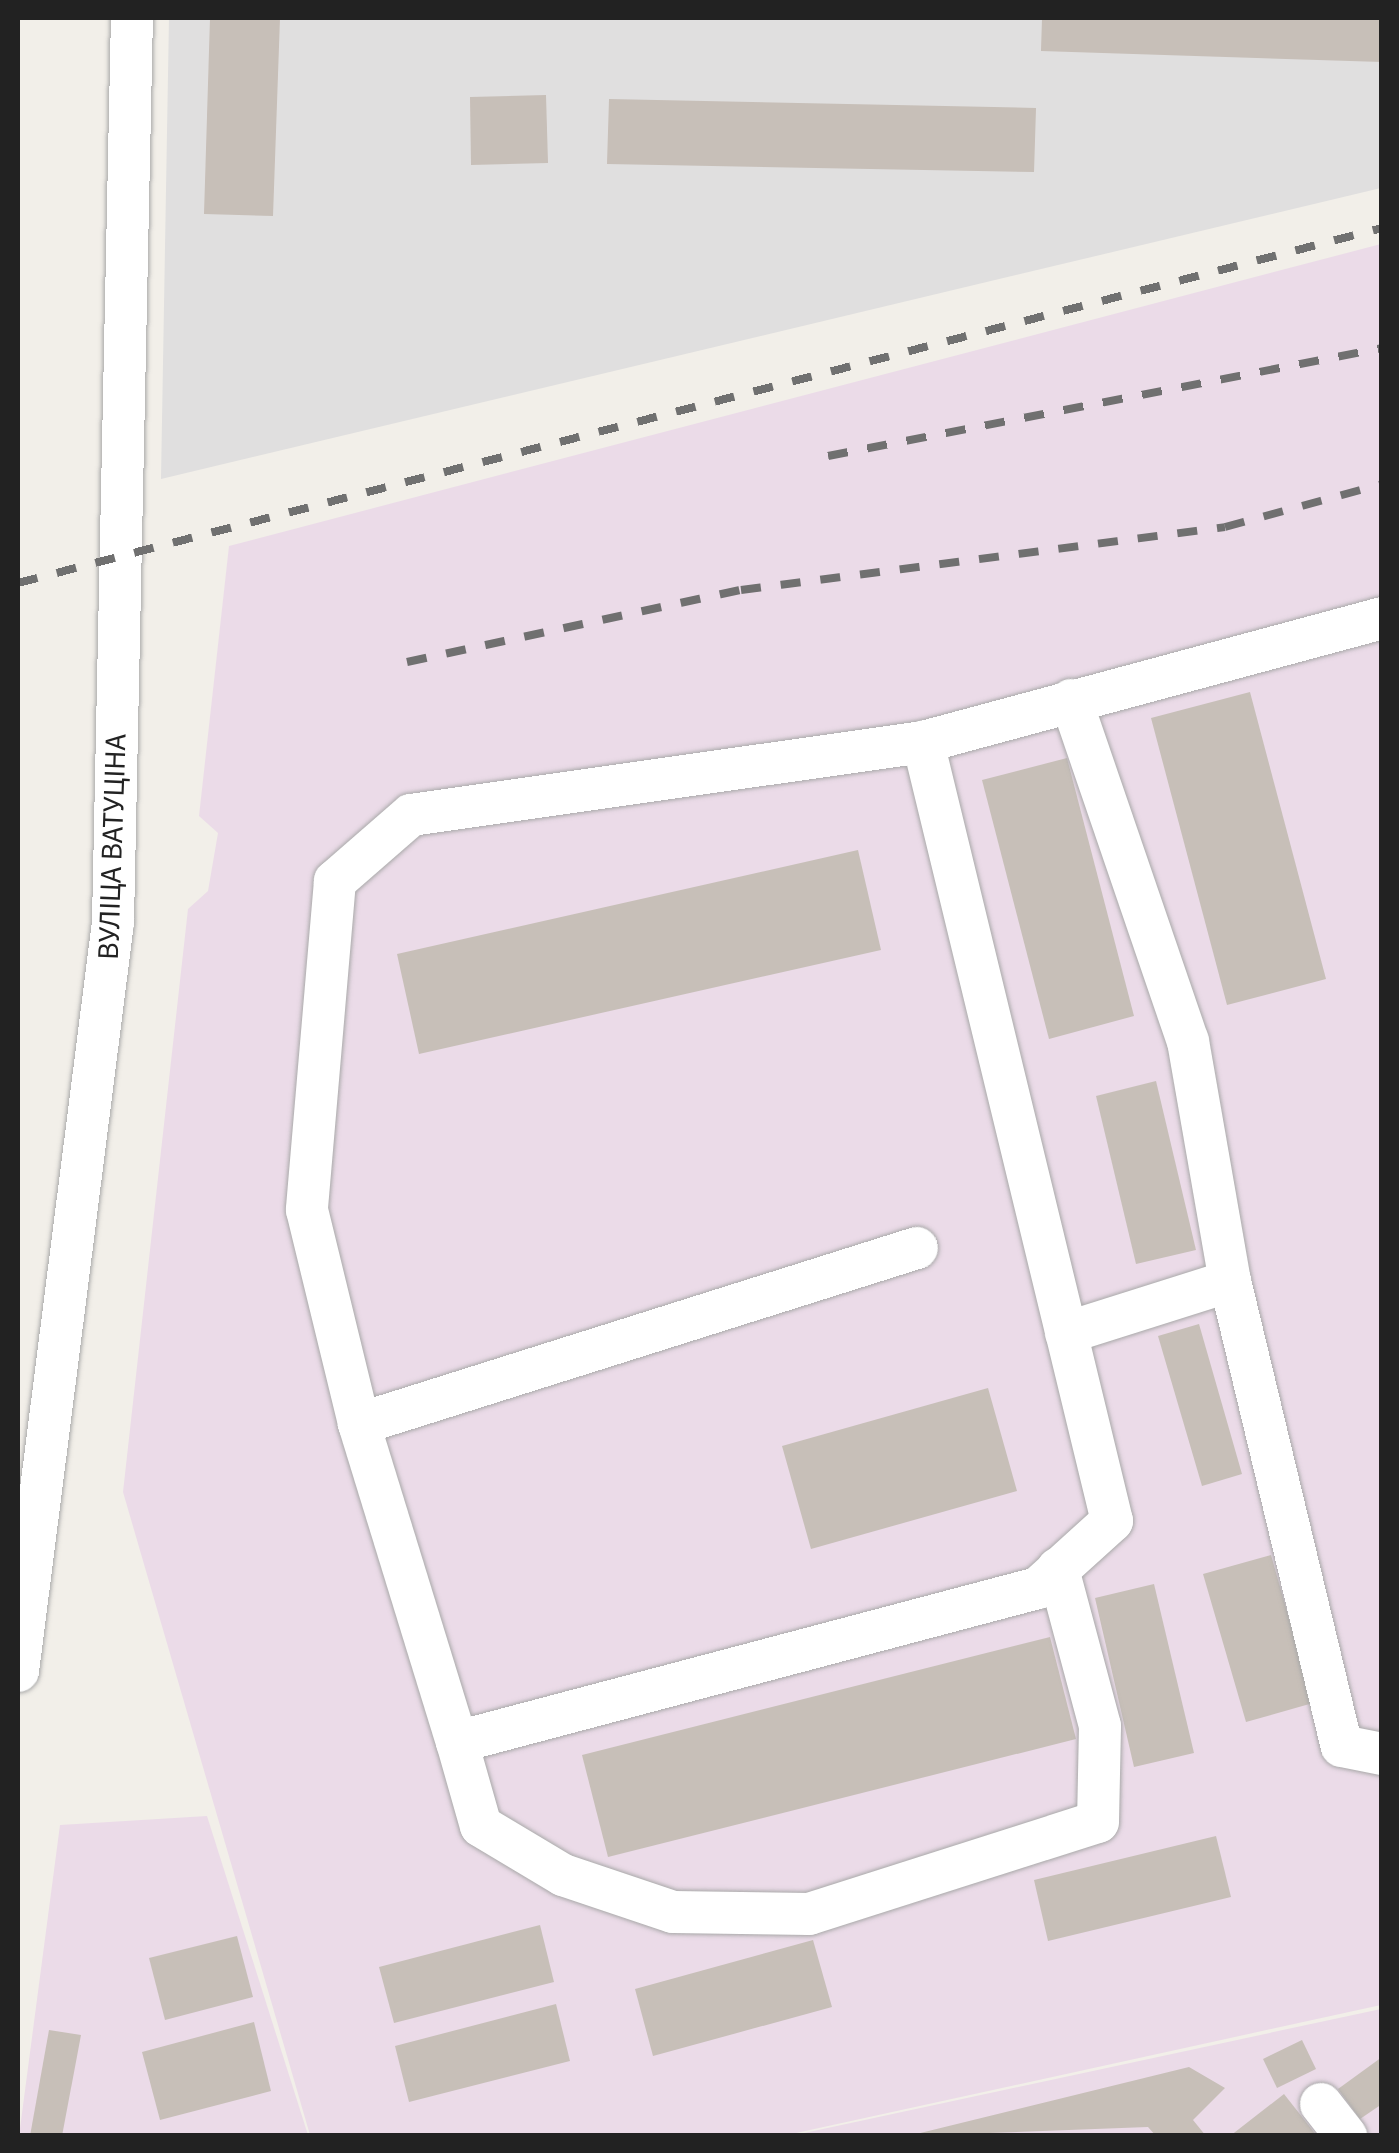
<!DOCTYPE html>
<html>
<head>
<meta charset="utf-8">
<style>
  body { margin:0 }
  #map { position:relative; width:1399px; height:2153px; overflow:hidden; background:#f2efe9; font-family:"Source Sans 3",sans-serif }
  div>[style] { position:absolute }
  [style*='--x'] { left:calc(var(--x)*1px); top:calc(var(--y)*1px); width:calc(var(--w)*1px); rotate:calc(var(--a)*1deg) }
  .residential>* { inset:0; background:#e0dfdf }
  .industrial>* { inset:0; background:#ebdbe8 }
  .building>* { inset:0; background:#c7bfb8 }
  .roads { filter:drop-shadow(0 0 2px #a9a9a9) drop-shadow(0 0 2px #a9a9a9) }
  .minor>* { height:42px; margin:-21px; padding:0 21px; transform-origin:21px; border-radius:21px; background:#fff }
  .rail>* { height:8px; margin-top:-4px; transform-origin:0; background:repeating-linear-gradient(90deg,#707070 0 20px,transparent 0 40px) }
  span { translate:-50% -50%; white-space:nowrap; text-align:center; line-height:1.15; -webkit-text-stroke:9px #fff; paint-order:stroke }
  .street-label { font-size:30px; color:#222 }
  .frame { position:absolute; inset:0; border:20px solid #222; pointer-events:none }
</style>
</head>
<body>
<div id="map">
  <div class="residential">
    <i style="clip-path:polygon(169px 18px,1381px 18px,1381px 188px,161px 479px)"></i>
  </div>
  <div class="industrial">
    <i style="clip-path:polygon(1381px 244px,1381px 2005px,787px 2135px,310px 2135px,123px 1492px,188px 909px,208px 891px,218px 833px,199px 816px,229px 546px)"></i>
    <i style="clip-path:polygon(207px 1816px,308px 2135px,19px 2136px,60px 1825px)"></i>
    <i style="clip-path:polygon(1381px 2009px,1381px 2135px,795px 2135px)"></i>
  </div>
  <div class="building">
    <i style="clip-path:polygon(210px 18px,280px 18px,273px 216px,204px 214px)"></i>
    <i style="clip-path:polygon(1042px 18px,1382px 18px,1382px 62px,1041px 51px)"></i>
    <i style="clip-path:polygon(546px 95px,548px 163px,471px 165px,470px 97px)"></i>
    <i style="clip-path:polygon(609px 99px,1036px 108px,1034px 172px,607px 164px)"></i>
    <i style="clip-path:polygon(1250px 692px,1326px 979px,1227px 1005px,1151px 718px)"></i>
    <i style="clip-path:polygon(1067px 758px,1134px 1016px,1049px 1039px,982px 780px)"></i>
    <i style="clip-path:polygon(858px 850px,881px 950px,419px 1054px,397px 954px)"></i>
    <i style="clip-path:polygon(1156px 1081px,1196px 1250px,1136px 1264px,1096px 1096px)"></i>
    <i style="clip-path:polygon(1199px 1324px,1242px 1474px,1202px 1486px,1158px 1336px)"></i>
    <i style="clip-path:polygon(988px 1388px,1017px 1491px,811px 1549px,782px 1446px)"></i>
    <i style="clip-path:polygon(1271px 1555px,1313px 1703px,1246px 1722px,1203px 1574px)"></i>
    <i style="clip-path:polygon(1154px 1584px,1194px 1753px,1134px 1767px,1095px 1598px)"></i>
    <i style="clip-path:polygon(1050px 1637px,1076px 1739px,608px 1857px,582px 1755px)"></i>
    <i style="clip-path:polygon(1216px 1836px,1231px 1897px,1048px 1941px,1034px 1880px)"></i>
    <i style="clip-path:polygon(540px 1925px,554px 1982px,394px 2023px,379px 1967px)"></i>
    <i style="clip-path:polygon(237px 1936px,253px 1997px,165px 2020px,149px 1958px)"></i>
    <i style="clip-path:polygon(813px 1940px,832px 2007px,653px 2056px,635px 1989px)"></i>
    <i style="clip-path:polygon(556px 2004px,570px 2061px,409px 2102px,395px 2046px)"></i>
    <i style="clip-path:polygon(254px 2022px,271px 2091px,160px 2120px,142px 2052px)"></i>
    <i style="clip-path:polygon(49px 2030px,81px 2035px,62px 2136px,30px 2136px)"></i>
    <i style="clip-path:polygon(1302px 2040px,1316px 2069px,1277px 2088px,1263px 2059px)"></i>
    <i style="clip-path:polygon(1382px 2057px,1382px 2104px,1360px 2119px,1338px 2089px)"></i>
    <i style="clip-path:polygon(1189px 2067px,1225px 2088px,1193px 2120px,1206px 2136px,1156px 2136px,1148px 2127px,908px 2136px)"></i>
    <i style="clip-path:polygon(1284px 2094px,1317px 2136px,1230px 2136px)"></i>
  </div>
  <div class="roads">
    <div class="minor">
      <i style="--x:1071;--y:700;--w:361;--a:71.1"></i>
      <i style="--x:1188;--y:1041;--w:244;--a:80.1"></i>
      <i style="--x:1230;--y:1281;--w:478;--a:76.5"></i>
      <i style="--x:1342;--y:1746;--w:41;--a:11.3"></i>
      <i style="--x:923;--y:742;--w:475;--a:-15.1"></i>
      <i style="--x:1066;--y:1333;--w:172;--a:-17.6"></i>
      <i style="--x:359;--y:1424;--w:333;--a:72.9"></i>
      <i style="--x:457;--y:1742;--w:601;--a:-14.85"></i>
      <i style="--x:1038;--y:1588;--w:100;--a:-42.2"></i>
      <i style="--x:1112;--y:1521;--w:802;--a:-103.64"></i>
      <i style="--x:923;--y:742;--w:517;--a:171.89"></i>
      <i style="--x:411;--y:815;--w:101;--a:139"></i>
      <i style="--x:335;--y:881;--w:330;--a:94.9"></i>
      <i style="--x:307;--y:1210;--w:220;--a:76.3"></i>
      <i style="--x:359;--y:1424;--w:585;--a:-17.51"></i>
      <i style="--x:18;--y:1671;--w:755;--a:-82.77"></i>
      <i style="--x:113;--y:922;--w:904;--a:-88.8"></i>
      <i style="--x:457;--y:1742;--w:87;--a:74.1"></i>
      <i style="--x:481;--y:1826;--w:96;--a:30.9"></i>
      <i style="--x:563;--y:1875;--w:116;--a:18.6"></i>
      <i style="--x:673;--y:1912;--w:136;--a:0.8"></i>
      <i style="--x:809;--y:1914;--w:303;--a:-17.7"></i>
      <i style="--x:1098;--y:1822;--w:96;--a:-88.8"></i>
      <i style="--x:1100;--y:1726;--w:163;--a:-105"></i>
      <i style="--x:1321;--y:2104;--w:41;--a:52"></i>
    </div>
  </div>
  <div class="rail">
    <i style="--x:828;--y:456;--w:564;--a:-11.03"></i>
    <i style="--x:18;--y:583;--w:1409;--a:-14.59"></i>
    <i style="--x:407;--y:662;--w:342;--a:-12.2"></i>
    <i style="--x:741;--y:590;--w:488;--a:-7.4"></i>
    <i style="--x:1225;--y:527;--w:163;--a:-15.3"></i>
  </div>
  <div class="street-label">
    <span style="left:113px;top:847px;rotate:-88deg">ВУЛІЦА ВАТУЦІНА</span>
  </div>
  <div class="frame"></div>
</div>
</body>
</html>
